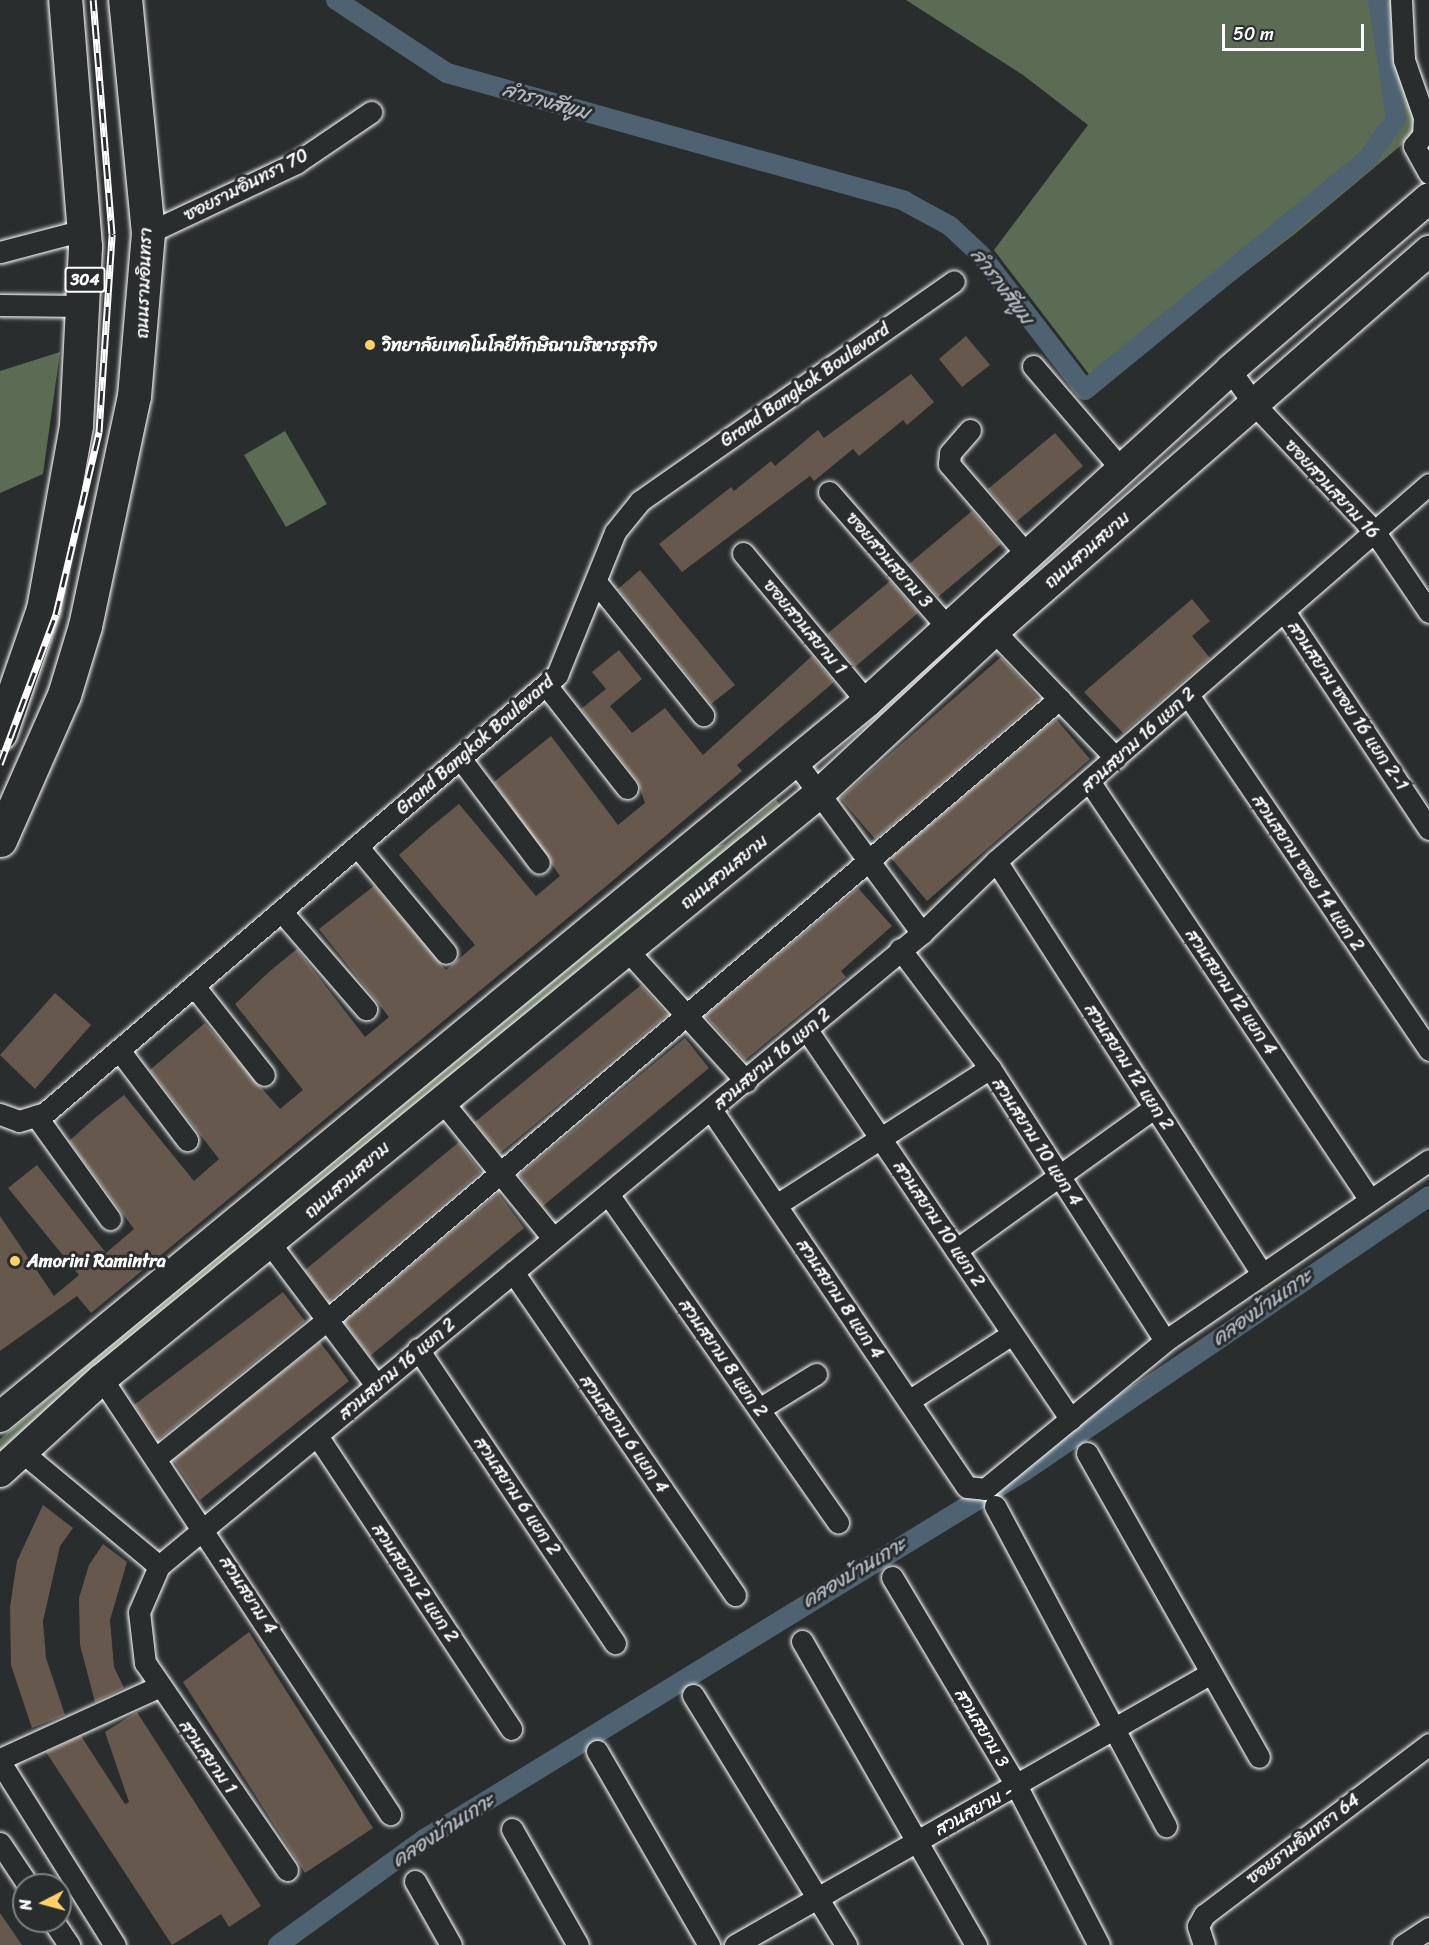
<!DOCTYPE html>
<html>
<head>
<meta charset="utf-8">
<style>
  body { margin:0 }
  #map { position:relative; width:1429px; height:1945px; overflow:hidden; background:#2a2d2e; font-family:Sriracha,"Playpen Sans Thai",sans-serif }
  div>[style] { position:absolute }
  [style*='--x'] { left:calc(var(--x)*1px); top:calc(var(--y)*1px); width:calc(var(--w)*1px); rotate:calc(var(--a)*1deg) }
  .green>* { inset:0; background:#5b6b54 }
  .canal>* { height:20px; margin:-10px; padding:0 10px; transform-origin:10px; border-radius:10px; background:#4f6272 }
  .building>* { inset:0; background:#66584d }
  .roads { filter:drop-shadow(0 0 2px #fff) drop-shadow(0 0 2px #fff) }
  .street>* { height:21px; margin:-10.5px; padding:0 10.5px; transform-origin:10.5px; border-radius:10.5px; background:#2a2d2e }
  .secondary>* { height:30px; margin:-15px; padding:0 15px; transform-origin:15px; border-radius:15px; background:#2a2d2e }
  .highway>* { height:33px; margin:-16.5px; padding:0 16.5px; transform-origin:16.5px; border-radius:16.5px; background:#2a2d2e }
  .rail>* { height:7px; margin-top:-3.5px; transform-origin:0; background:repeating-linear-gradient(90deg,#2a2d2e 0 14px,#fff 0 28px); box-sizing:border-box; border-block:2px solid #fff }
  .dots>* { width:16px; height:16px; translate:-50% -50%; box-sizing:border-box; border:3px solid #2a2d2e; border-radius:50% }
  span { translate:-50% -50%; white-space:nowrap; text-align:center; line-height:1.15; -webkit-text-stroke:6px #2a2d2e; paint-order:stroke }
  .shield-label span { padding:2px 4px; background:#2a2d2e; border:2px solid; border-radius:4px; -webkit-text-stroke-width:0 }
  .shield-label { font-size:16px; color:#fff; font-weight:700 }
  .street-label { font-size:18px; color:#fff }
  .poi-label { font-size:18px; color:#fff; font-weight:700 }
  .left { translate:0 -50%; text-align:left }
  .water-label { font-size:20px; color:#b0b8c0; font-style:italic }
  .north { position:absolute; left:12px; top:1873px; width:60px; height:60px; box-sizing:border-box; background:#2a2d2e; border:2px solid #7f8182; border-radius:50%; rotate:264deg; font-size:16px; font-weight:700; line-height:24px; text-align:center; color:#fff }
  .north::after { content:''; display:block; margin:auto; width:21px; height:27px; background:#ffd166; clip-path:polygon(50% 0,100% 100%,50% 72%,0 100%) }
  .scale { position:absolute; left:1222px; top:24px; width:142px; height:27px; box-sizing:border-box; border:3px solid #fff; border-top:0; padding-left:8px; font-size:18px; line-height:21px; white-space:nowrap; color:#fff; -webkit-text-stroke:4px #2a2d2e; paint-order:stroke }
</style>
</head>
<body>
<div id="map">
  <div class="green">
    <i style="clip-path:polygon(906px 0,1399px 0,1423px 127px,1296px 233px,1098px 386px,994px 250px,1088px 125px,1023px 75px)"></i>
    <i style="clip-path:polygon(60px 352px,43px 474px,0 493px,0 371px)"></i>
    <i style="clip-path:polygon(285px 431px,327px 504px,286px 527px,244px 455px)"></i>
    <i style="clip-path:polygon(776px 800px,781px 805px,0 1459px,0 1439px,700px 851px,725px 844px)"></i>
  </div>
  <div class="canal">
    <i style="--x:336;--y:0;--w:133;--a:33.3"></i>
    <i style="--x:447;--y:73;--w:475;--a:15.6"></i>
    <i style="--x:904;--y:201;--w:52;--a:28.5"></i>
    <i style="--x:950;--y:226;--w:42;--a:43.1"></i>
    <i style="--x:981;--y:255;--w:170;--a:52.4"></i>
    <i style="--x:1085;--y:390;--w:366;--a:-39.3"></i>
    <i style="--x:1368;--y:158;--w:49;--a:-55"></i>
    <i style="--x:1396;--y:118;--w:119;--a:-98.7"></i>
    <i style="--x:278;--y:1945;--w:183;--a:-35.9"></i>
    <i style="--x:426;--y:1838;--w:704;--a:-31.52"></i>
    <i style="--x:1026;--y:1470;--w:487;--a:-34.2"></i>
  </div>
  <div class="building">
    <i style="clip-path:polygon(966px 336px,990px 365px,962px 387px,939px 359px)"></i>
    <i style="clip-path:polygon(911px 374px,934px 402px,907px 425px,903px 420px,859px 456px,853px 449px,814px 481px,810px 476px,682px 572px,659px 544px,731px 487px,734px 491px,771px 461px,775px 466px,818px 430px,824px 438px)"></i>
    <i style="clip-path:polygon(1055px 433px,1083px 466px,1016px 522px,988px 489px)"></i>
    <i style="clip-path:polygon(972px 511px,1001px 544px,938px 597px,909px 564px)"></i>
    <i style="clip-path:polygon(640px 570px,735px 685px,711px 704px,618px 589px)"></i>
    <i style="clip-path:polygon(890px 581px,918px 613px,855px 667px,827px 634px)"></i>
    <i style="clip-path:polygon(1192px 599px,1210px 621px,1192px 636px,1210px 658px,1123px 733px,1084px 692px)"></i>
    <i style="clip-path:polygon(619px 650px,642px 679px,610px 706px,632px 733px,665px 708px,703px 755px,812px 656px,834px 682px,737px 765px,742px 771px,610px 883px,91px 1313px,77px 1296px,0 1351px,0 1216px,54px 1296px,79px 1275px,8px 1188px,37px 1165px,106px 1253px,134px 1229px,69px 1141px,96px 1117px,124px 1095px,194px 1181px,219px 1159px,150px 1070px,178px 1046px,205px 1023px,280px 1109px,303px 1090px,235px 1004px,270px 971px,297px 949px,365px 1037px,389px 1017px,319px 929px,374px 886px,446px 970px,475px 945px,399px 855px,432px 826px,459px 804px,536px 896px,560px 876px,494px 782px,551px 736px,618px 825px,645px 803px,637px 780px,581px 709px,606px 689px,592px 672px)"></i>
    <i style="clip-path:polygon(1001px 657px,1039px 699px,875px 839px,840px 798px)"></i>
    <i style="clip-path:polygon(1056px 719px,1090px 759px,927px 901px,891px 858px)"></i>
    <i style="clip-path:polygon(858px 888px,892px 926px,841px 971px,846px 977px,745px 1060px,705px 1016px)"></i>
    <i style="clip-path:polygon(641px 985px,667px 1015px,500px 1153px,475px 1122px)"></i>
    <i style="clip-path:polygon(55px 993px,91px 1025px,35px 1089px,0 1055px)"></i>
    <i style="clip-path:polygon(685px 1038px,709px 1068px,543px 1206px,519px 1175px)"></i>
    <i style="clip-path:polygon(459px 1142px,481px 1172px,329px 1301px,305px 1270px)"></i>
    <i style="clip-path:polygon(498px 1193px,524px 1228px,370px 1356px,344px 1322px)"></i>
    <i style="clip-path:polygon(283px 1292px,305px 1321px,158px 1440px,134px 1405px)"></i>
    <i style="clip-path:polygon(320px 1342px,349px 1381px,200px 1500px,173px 1460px)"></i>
    <i style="clip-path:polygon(43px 1505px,73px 1528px,60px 1546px,43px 1621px,46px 1658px,65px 1715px,32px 1728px,11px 1665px,10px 1607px,17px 1561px)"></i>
    <i style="clip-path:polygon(103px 1544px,127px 1562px,110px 1620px,114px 1667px,124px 1688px,95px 1702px,80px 1645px,79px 1598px,89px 1565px)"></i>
    <i style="clip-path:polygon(249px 1632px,373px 1828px,305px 1873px,183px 1682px)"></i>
    <i style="clip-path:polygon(137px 1712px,261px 1906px,229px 1927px,221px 1914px,172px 1945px,46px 1752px,81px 1736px,125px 1804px,129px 1802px,105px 1732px)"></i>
    <i style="clip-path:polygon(0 1913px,22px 1945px,0 1945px)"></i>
  </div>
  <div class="roads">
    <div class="street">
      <i style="--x:1401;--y:0;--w:60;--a:87.1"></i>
      <i style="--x:1404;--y:60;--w:60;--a:70.7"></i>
      <i style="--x:1424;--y:117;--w:18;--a:93"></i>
      <i style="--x:1423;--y:135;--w:14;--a:129"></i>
      <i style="--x:1414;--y:146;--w:31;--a:61"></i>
      <i style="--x:148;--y:233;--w:164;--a:-25.3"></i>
      <i style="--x:296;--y:163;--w:91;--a:-34.2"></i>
      <i style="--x:0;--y:252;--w:87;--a:-14.7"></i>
      <i style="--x:0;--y:305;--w:84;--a:0.7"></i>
      <i style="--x:1033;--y:366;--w:137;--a:49.4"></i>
      <i style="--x:1230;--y:370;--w:42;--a:54.8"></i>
      <i style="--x:1254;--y:404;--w:175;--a:46.6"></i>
      <i style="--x:1374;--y:531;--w:98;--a:55.8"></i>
      <i style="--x:970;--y:430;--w:30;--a:131"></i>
      <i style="--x:950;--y:453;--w:11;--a:95"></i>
      <i style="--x:949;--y:464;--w:121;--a:49.3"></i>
      <i style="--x:829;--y:492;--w:181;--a:48.8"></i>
      <i style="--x:743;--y:553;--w:194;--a:50.2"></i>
      <i style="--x:596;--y:582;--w:171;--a:51.2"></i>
      <i style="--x:1286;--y:614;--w:258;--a:56.4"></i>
      <i style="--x:994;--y:631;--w:176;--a:46.2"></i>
      <i style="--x:546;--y:685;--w:131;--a:51.8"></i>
      <i style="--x:1188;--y:695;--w:429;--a:55.8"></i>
      <i style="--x:460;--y:758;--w:131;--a:53"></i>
      <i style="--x:795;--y:761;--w:214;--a:53.6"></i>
      <i style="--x:1091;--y:784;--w:501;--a:56.15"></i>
      <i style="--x:357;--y:846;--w:139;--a:50.2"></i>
      <i style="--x:996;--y:861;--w:490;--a:57.2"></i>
      <i style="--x:281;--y:911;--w:130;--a:49.1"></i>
      <i style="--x:900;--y:949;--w:149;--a:52.9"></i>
      <i style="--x:990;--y:1068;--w:324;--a:57.3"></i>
      <i style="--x:628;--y:951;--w:176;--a:47.8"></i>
      <i style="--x:194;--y:986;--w:113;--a:51.8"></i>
      <i style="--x:807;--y:1030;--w:470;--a:55.9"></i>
      <i style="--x:119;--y:1050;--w:113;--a:52.9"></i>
      <i style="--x:441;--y:1100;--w:176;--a:51"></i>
      <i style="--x:712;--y:1111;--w:454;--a:55.9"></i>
      <i style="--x:967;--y:1487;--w:18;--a:6"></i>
      <i style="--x:985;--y:1489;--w:233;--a:-39.4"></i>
      <i style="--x:1165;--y:1341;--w:320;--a:-34.4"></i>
      <i style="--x:0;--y:1114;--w:20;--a:20"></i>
      <i style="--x:19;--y:1121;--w:27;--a:-17"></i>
      <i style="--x:45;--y:1113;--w:674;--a:-40.55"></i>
      <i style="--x:557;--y:675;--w:154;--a:-67.9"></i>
      <i style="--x:615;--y:532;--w:40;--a:-51"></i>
      <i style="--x:640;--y:501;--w:383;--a:-35"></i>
      <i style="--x:36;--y:1116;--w:127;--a:54.3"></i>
      <i style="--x:608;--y:1194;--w:401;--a:55"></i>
      <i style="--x:776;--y:1205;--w:254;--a:-32.6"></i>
      <i style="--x:271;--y:1245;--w:175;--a:53.1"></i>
      <i style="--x:956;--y:1250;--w:245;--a:-35.7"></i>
      <i style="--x:513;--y:1272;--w:392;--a:55.5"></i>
      <i style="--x:418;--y:1349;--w:354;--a:56.2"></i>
      <i style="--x:102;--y:1379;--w:522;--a:56.49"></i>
      <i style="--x:910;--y:1400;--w:121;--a:-32.9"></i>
      <i style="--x:759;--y:1409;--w:67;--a:-31.6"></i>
      <i style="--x:318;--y:1437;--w:350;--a:56.5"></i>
      <i style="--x:22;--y:1452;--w:178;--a:39.8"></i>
      <i style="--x:1087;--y:1453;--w:349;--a:60.5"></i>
      <i style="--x:156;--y:1458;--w:221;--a:-38.9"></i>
      <i style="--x:328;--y:1319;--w:959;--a:-40.3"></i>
      <i style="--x:995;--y:1506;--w:363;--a:61.9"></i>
      <i style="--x:892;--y:1577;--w:244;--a:59.2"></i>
      <i style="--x:1017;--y:1787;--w:178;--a:62.6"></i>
      <i style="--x:802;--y:1641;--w:350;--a:60.2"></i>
      <i style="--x:693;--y:1695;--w:293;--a:58.5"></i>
      <i style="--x:597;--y:1751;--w:224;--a:60"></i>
      <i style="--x:0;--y:1759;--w:174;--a:-24.5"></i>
      <i style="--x:0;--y:1762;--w:216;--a:57.9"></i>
      <i style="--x:512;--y:1829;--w:133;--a:60.4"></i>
      <i style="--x:0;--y:1843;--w:50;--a:56.3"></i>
      <i style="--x:287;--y:1870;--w:251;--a:-124.4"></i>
      <i style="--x:145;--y:1663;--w:51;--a:-96.7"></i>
      <i style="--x:139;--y:1612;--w:50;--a:-66.5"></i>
      <i style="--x:159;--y:1566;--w:991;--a:-39.68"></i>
      <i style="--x:922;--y:933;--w:103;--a:-44.2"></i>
      <i style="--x:996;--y:861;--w:574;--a:-41.05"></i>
      <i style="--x:415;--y:1881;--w:73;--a:60.6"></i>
      <i style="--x:53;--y:1921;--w:29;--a:56"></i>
      <i style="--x:735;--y:1945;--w:548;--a:-29.74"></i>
      <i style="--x:1204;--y:1945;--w:20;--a:-108"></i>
      <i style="--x:1198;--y:1926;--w:13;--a:-61"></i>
      <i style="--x:1204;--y:1915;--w:283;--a:-37.2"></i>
      <i style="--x:1403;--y:1945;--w:31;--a:-33"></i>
    </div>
    <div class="secondary">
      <i style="--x:0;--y:1417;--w:1124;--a:-39.51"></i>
      <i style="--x:867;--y:702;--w:492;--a:-42.4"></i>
      <i style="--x:1230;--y:370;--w:263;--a:-40.8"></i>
      <i style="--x:0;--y:1472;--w:138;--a:-42.4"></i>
      <i style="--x:102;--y:1379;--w:928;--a:-39.23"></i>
      <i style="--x:821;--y:792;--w:236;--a:-42.9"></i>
      <i style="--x:994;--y:631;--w:578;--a:-41.14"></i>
    </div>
    <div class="highway">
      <i style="--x:0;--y:733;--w:131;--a:-70.9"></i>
      <i style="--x:43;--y:609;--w:187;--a:-79.8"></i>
      <i style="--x:76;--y:425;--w:179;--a:-87.1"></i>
      <i style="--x:85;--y:246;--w:247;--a:-94.6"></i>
      <i style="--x:0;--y:840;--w:158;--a:-66.2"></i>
      <i style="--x:64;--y:695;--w:72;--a:-73.1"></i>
      <i style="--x:85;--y:626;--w:235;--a:-78"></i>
      <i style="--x:134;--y:396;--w:164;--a:-85.1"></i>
      <i style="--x:148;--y:233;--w:234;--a:-95.6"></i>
    </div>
  </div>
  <div class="rail">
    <i style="--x:0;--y:764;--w:160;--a:-69.5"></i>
    <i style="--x:56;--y:614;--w:187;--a:-76.7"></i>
    <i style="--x:99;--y:432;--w:198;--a:-86.2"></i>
    <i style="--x:112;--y:234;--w:235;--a:-94.6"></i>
  </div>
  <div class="dots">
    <i style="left:370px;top:345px;background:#ffd166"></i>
    <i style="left:15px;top:1261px;background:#ffd166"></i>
  </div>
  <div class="shield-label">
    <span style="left:85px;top:280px">304</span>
  </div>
  <div class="street-label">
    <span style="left:246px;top:185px;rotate:-27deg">ซอยรามอินทรา 70</span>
    <span style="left:144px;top:283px;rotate:-88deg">ถนนรามอินทรา</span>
    <span style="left:805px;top:385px;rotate:-35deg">Grand Bangkok Boulevard</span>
    <span style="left:1332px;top:489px;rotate:47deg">ซอยสวนสยาม 16</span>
    <span style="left:1087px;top:550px;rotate:-41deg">ถนนสวนสยาม</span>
    <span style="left:889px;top:560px;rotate:49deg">ซอยสวนสยาม 3</span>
    <span style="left:805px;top:627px;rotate:50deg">ซอยสวนสยาม 1</span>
    <span style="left:1348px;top:706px;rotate:56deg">สวนสยาม ซอย 16 แยก 2-1</span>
    <span style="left:1138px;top:740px;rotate:-42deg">สวนสยาม 16 แยก 2</span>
    <span style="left:475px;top:745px;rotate:-41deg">Grand Bangkok Boulevard</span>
    <span style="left:724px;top:872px;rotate:-39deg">ถนนสวนสยาม</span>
    <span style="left:1308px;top:873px;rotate:56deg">สวนสยาม ซอย 14 แยก 2</span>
    <span style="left:1231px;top:992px;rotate:56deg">สวนสยาม 12 แยก 4</span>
    <span style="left:772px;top:1059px;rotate:-40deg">สวนสยาม 16 แยก 2</span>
    <span style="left:1129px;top:1067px;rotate:57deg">สวนสยาม 12 แยก 2</span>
    <span style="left:1037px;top:1142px;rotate:57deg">สวนสยาม 10 แยก 4</span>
    <span style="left:347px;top:1180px;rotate:-41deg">ถนนสวนสยาม</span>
    <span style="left:939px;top:1224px;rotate:56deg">สวนสยาม 10 แยก 2</span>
    <span style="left:840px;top:1299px;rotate:56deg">สวนสยาม 8 แยก 4</span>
    <span style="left:723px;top:1358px;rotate:55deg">สวนสยาม 8 แยก 2</span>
    <span style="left:397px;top:1369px;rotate:-40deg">สวนสยาม 16 แยก 2</span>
    <span style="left:624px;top:1434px;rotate:55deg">สวนสยาม 6 แยก 4</span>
    <span style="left:517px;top:1496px;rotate:56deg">สวนสยาม 6 แยก 2</span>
    <span style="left:415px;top:1583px;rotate:56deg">สวนสยาม 2 แยก 2</span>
    <span style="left:248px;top:1595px;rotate:57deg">สวนสยาม 4</span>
    <span style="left:982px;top:1728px;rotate:59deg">สวนสยาม 3</span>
    <span style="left:208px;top:1757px;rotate:55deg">สวนสยาม 1</span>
    <span style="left:974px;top:1810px;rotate:-29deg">สวนสยาม -</span>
    <span style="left:1303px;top:1839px;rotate:-37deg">ซอยรามอินทรา 64</span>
  </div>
  <div class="poi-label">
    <span class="left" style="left:382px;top:345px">วิทยาลัยเทคโนโลยีทักษิณาบริหารธุรกิจ</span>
    <span class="left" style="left:27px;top:1261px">Amorini Ramintra</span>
  </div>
  <div class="water-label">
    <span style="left:546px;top:101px;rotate:16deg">ลำรางสีพูม</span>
    <span style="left:1002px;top:286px;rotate:53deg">ลำรางสีพูม</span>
    <span style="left:1262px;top:1307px;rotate:-35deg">คลองบ้านเกาะ</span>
    <span style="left:854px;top:1572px;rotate:-31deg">คลองบ้านเกาะ</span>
    <span style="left:443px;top:1830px;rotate:-33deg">คลองบ้านเกาะ</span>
  </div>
  <div class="north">N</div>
  <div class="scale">50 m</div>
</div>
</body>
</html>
